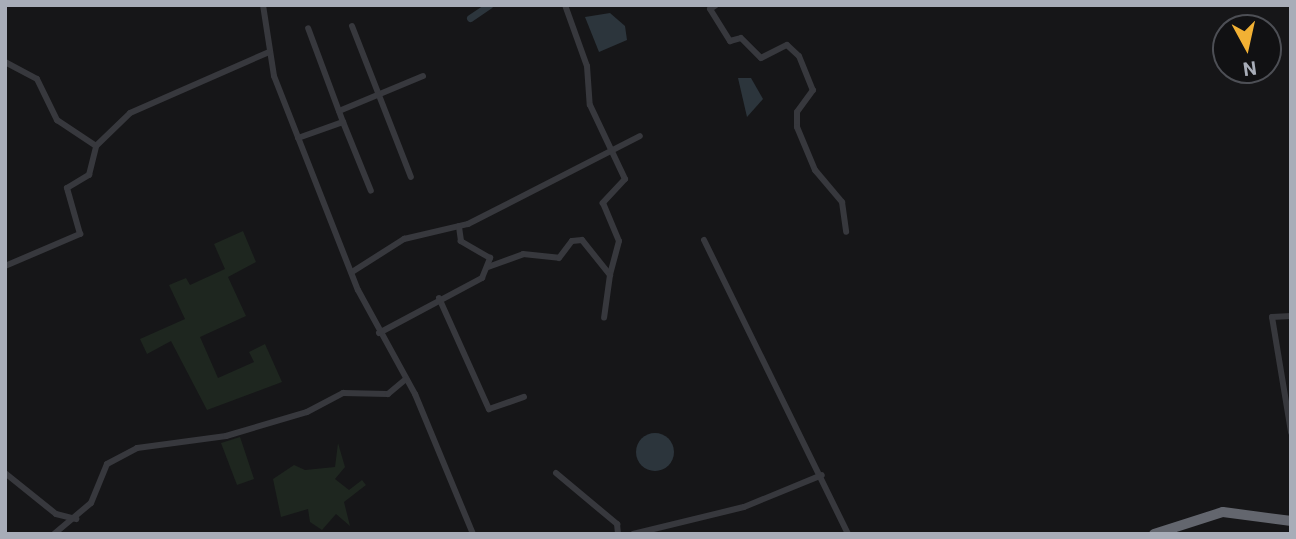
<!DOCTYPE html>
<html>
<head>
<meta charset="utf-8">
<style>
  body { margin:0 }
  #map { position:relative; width:1296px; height:539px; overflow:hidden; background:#161618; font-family:Roboto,sans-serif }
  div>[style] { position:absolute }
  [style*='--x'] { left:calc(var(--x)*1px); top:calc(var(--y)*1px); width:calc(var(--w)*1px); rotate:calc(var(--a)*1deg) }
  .green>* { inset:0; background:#1e261f }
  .water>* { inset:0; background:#2c353c }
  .round { border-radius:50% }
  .canal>* { height:7px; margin:-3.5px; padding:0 3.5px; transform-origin:3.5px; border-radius:3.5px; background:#2c353c }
  .minor>* { height:6px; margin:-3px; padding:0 3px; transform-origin:3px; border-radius:3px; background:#37383d }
  .motorway>* { height:10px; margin:-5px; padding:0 5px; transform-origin:5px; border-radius:5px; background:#63666e }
  span { translate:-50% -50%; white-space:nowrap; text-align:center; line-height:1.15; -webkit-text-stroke:5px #111113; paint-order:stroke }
  .frame { position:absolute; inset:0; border:7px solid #a8adb8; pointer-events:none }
  .north { position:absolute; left:1212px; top:14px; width:70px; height:70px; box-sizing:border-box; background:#111113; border:2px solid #4d4f55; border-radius:50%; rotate:172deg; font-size:19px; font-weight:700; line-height:28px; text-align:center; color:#a8adb8 }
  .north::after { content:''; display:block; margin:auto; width:24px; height:32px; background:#f2b134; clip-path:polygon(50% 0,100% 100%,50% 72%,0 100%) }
</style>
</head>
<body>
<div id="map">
  <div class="green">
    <i style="clip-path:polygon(243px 231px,256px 262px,228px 277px,246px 316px,200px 337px,218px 378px,254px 362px,249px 352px,265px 344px,282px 382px,207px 410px,171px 341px,147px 354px,140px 339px,185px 319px,169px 285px,186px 278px,190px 285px,225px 269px,214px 244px)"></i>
    <i style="clip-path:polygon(240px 437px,254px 479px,237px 485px,221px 443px)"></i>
    <i style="clip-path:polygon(338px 443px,345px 467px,335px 479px,349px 490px,362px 480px,366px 485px,344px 502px,350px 526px,336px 514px,322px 530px,310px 522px,308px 509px,281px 517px,273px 479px,294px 465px,305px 470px,335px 467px)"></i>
  </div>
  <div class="water">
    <i style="clip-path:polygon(610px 13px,625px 26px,627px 40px,599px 52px,585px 17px)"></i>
    <i style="clip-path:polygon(738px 78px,751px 78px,763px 99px,747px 117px)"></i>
    <i class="round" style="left:636px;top:433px;width:38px;height:38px"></i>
  </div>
  <div class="canal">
    <i style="--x:470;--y:18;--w:23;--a:-34"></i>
  </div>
  <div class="minor">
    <i style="--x:263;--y:5;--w:72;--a:81.2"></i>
    <i style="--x:274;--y:76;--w:230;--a:68.6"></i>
    <i style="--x:358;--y:290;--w:119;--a:61.3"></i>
    <i style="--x:415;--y:394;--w:152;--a:67.5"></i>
    <i style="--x:565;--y:5;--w:65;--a:70.2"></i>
    <i style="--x:587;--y:66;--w:39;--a:86"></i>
    <i style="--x:590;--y:105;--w:82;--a:64.7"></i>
    <i style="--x:625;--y:179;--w:33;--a:133"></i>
    <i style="--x:603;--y:203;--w:41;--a:67.2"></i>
    <i style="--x:619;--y:241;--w:35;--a:105"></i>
    <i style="--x:716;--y:5;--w:7;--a:146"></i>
    <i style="--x:710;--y:9;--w:38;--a:58"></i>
    <i style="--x:730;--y:41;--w:11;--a:-15"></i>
    <i style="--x:741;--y:38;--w:28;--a:45"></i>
    <i style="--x:761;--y:58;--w:29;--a:-27"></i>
    <i style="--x:787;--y:45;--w:16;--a:43"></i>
    <i style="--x:799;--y:56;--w:37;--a:68"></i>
    <i style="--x:813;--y:90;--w:27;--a:126"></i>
    <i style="--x:797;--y:112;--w:15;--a:90"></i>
    <i style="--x:797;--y:127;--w:47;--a:67.3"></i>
    <i style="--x:815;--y:170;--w:42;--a:49.8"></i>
    <i style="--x:842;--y:202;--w:30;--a:82"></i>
    <i style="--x:352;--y:26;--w:162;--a:68.7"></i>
    <i style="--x:5;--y:62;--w:36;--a:28"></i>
    <i style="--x:37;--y:79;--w:46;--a:64"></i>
    <i style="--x:57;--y:120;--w:47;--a:33.7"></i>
    <i style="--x:339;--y:111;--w:91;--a:-22.6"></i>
    <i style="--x:343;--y:122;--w:74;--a:67.9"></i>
    <i style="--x:298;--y:138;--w:48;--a:-19.6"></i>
    <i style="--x:343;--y:122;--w:100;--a:-110.4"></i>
    <i style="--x:704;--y:240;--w:327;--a:63.9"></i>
    <i style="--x:5;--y:266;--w:82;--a:-23.1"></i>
    <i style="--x:80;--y:234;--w:48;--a:-105.8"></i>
    <i style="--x:67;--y:188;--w:26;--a:-31"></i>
    <i style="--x:89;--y:175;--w:30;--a:-76"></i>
    <i style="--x:96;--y:146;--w:47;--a:-44.1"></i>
    <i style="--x:130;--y:113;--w:152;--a:-23.7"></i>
    <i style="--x:488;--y:267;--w:37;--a:-20"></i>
    <i style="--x:523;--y:254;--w:36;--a:6"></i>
    <i style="--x:559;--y:258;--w:21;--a:-53"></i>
    <i style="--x:572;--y:241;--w:10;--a:-6"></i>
    <i style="--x:582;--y:240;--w:45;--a:51.3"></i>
    <i style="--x:610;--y:275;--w:43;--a:97.9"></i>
    <i style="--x:352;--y:272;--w:62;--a:-32.4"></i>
    <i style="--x:404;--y:239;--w:66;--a:-13.2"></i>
    <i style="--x:468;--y:224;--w:193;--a:-27.1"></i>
    <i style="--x:439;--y:298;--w:122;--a:65.8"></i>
    <i style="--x:489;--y:409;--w:37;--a:-19"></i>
    <i style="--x:1291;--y:316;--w:19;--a:177"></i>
    <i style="--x:1272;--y:317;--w:117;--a:80.6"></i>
    <i style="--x:379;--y:333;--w:117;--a:-28.1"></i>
    <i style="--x:482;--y:278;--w:22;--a:-68"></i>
    <i style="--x:490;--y:258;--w:34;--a:-150"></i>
    <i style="--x:461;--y:241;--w:15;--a:-98"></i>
    <i style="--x:5;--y:473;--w:65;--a:38.8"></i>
    <i style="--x:56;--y:514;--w:21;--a:14"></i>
    <i style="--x:556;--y:473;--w:80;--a:39.9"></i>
    <i style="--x:617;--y:524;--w:10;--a:84"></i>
    <i style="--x:54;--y:534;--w:48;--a:-40"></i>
    <i style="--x:91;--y:503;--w:42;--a:-67.7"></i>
    <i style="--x:107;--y:464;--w:34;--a:-28"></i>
    <i style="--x:137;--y:448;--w:90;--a:-7.7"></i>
    <i style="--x:226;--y:436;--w:84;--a:-16.5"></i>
    <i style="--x:307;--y:412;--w:41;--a:-27.8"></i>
    <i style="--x:343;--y:393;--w:45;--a:1.3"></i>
    <i style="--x:388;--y:394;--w:23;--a:-40"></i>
    <i style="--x:633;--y:534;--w:114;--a:-13.7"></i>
    <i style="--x:744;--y:507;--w:84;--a:-22.3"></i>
  </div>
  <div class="motorway">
    <i style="--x:1154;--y:534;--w:72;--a:-17.7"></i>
    <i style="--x:1223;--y:512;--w:69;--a:7.5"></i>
  </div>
  <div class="frame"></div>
  <div class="north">N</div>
</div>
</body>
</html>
